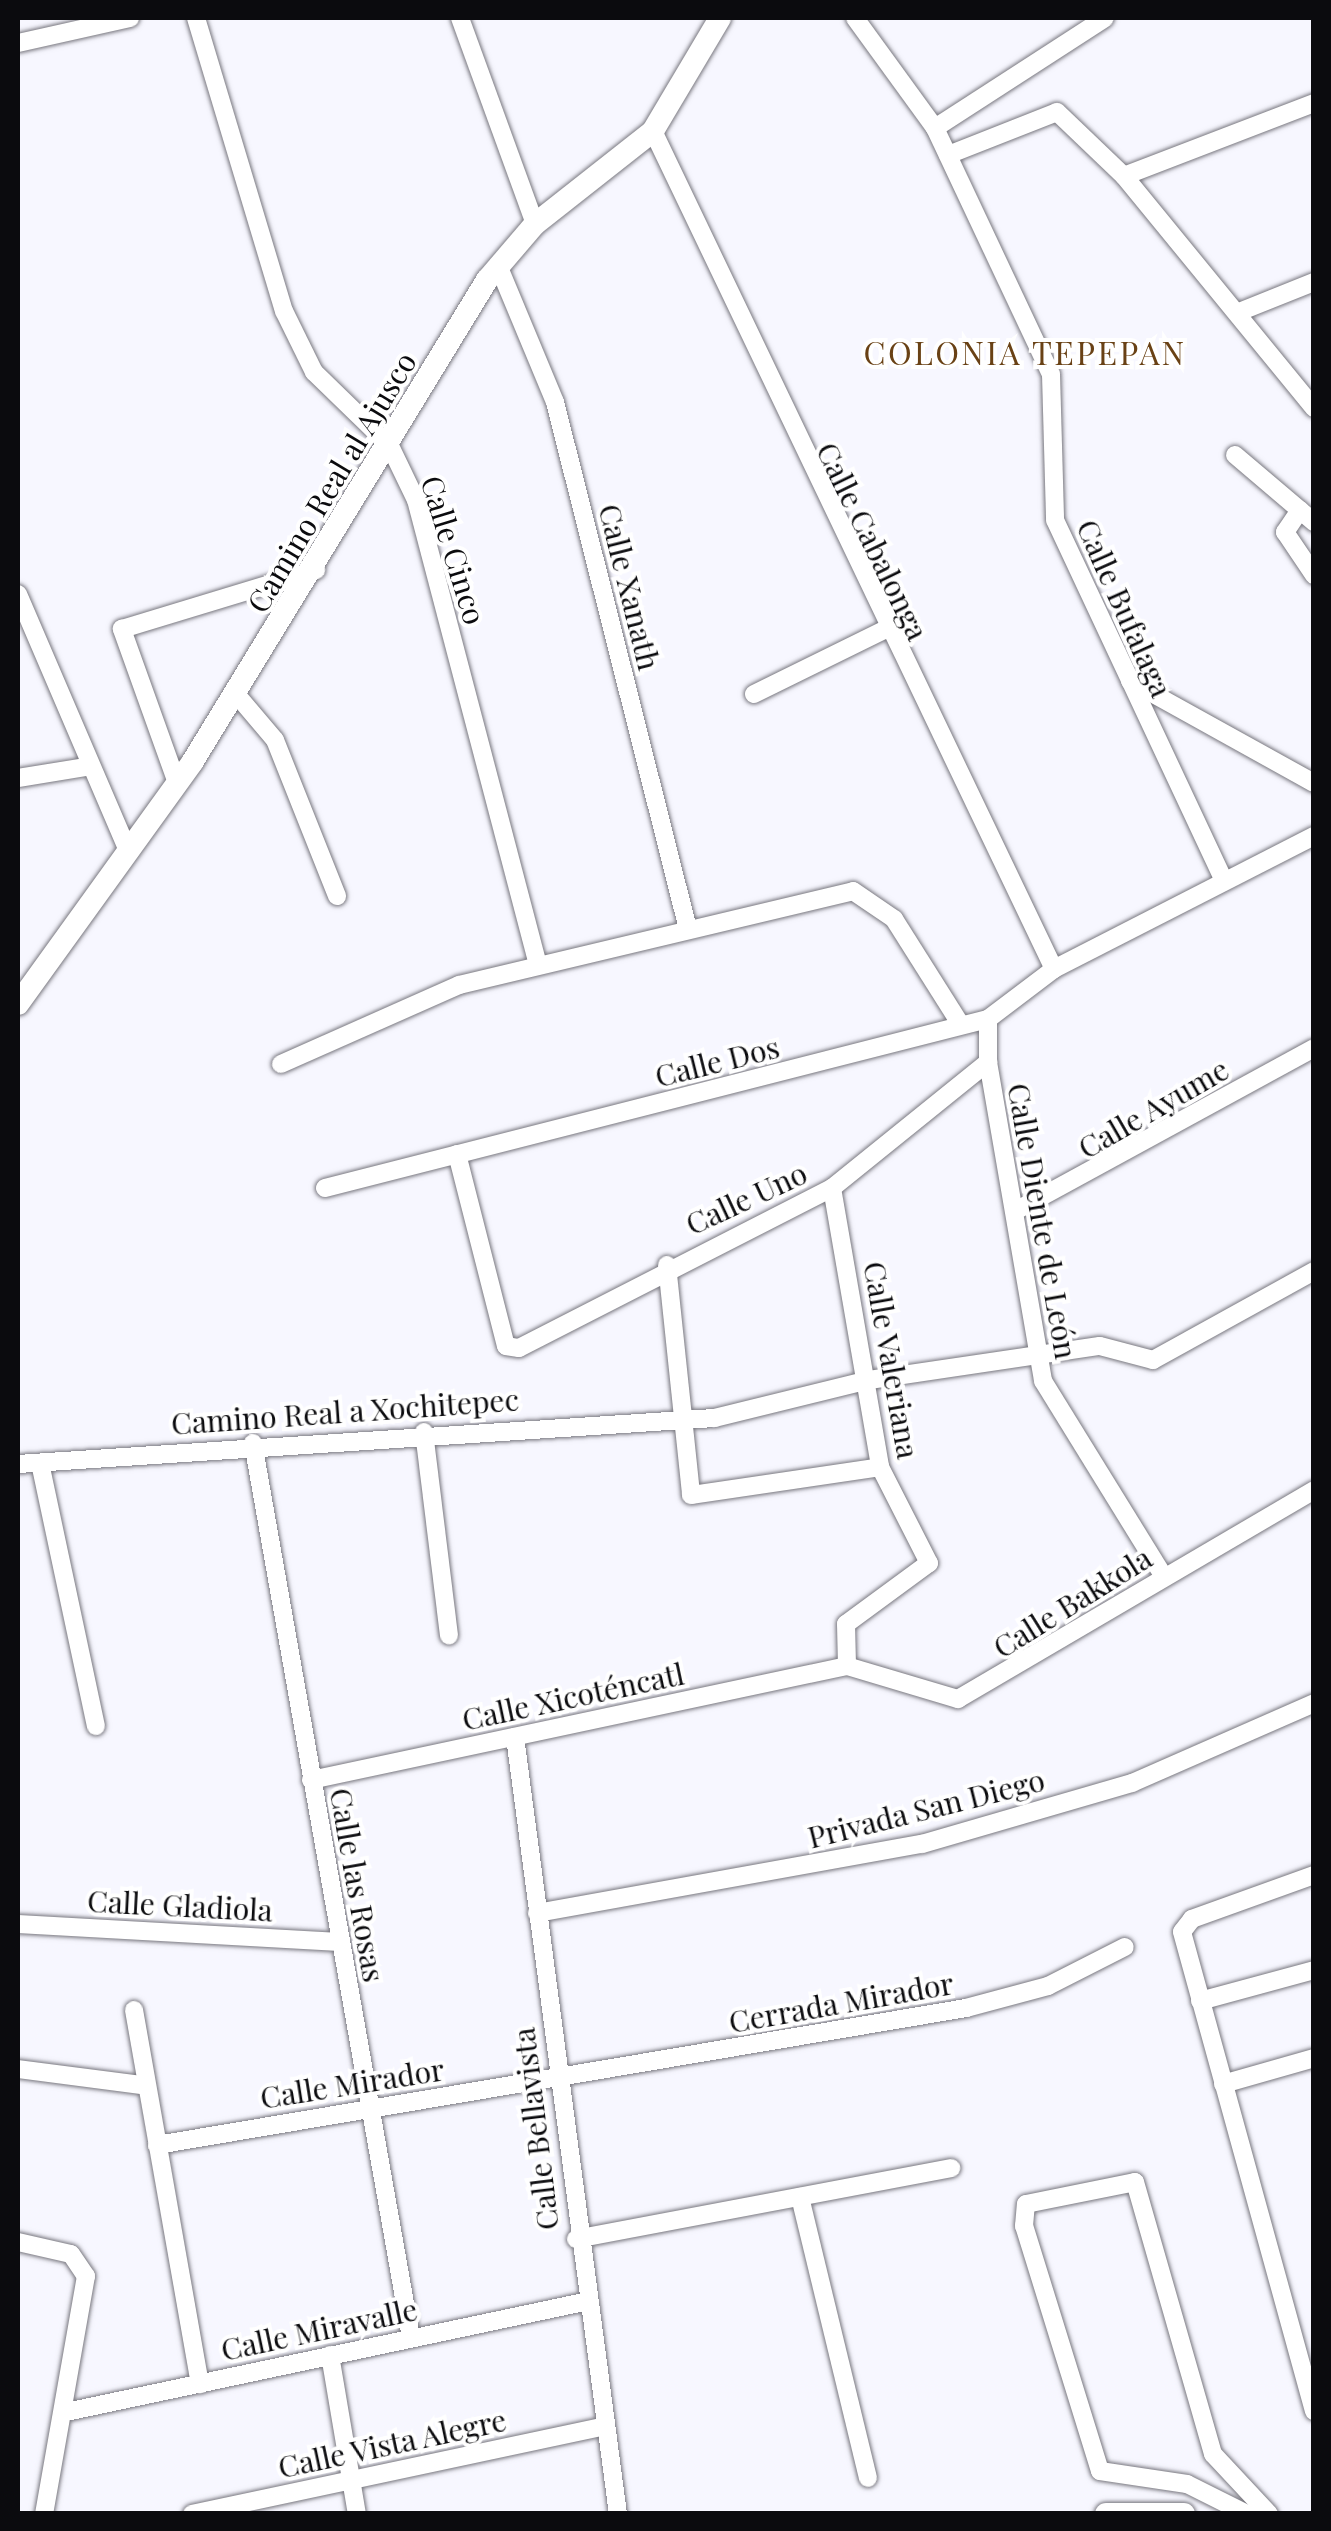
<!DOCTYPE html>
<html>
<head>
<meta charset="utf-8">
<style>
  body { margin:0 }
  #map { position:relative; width:1331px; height:2531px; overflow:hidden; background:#f7f7ff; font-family:"Playfair Display",serif }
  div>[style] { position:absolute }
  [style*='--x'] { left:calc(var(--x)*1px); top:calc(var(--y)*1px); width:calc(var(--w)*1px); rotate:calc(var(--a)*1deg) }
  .roads { filter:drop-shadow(0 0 2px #78777f) drop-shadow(0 0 2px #78777f) }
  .minor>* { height:18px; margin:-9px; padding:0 9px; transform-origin:9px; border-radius:9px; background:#fff }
  .tertiary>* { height:22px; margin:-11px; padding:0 11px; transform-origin:11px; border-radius:11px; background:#fff }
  span { translate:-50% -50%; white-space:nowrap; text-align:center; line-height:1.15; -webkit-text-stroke:8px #fff; paint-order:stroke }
  .street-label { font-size:30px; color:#0b0b0e }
  .neighbourhood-label { font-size:32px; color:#694115; letter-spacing:2.5px }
  .frame { position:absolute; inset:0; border:20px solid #0b0b0e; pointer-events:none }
</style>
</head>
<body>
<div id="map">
  <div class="roads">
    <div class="minor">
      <i style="--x:196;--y:18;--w:306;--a:73.3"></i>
      <i style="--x:284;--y:311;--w:68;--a:63.8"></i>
      <i style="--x:314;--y:372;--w:106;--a:44.2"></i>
      <i style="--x:390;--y:446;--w:60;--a:64.3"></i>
      <i style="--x:416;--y:500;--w:478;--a:75.3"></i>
      <i style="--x:460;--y:18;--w:219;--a:70"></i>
      <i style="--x:855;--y:18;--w:136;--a:54"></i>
      <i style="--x:935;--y:128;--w:272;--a:64.8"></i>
      <i style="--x:1051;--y:374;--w:146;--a:88.4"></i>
      <i style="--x:1055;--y:520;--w:396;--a:64.9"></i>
      <i style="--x:18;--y:43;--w:115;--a:-12.6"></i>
      <i style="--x:935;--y:128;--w:202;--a:-32.9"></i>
      <i style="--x:653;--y:131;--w:929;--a:64.43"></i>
      <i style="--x:948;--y:155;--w:117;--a:-21.5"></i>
      <i style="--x:1057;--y:112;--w:93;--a:43.7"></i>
      <i style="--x:1124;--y:176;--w:300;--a:50.7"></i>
      <i style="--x:1124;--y:176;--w:204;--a:-21"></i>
      <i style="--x:498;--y:265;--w:148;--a:67.4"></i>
      <i style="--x:555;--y:402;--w:544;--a:75.84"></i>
      <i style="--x:1239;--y:312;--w:81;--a:-21.8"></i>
      <i style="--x:1235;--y:455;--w:104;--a:40.3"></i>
      <i style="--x:1300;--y:510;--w:27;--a:124"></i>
      <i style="--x:1285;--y:532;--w:52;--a:56"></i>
      <i style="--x:18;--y:594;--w:280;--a:66.8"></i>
      <i style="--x:1130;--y:681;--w:210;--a:29"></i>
      <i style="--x:236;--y:694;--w:60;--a:49.7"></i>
      <i style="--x:275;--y:740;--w:168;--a:68.3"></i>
      <i style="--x:754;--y:694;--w:145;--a:-26.2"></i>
      <i style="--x:18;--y:778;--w:74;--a:-9.3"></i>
      <i style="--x:177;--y:783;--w:164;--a:-109.7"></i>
      <i style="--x:122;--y:629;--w:203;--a:-16.9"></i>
      <i style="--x:988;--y:1019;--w:43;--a:90"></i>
      <i style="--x:988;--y:1062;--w:324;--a:80.2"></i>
      <i style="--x:1043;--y:1381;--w:230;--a:58.3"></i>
      <i style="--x:988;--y:1019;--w:83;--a:-37.1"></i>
      <i style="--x:1054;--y:969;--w:292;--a:-27.1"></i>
      <i style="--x:281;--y:1064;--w:195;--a:-23.9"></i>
      <i style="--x:459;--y:985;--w:405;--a:-13.4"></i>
      <i style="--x:853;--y:891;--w:50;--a:34.3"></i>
      <i style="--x:894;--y:919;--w:122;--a:57.7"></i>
      <i style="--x:457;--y:1154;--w:198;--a:75.7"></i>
      <i style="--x:506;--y:1346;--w:13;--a:9"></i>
      <i style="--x:519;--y:1348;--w:352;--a:-27.1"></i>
      <i style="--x:832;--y:1188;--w:201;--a:-38.9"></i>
      <i style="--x:325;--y:1188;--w:684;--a:-14.3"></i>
      <i style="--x:832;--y:1188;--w:283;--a:80.2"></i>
      <i style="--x:880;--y:1467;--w:108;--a:63"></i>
      <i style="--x:929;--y:1563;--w:103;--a:143.7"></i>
      <i style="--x:846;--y:1624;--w:42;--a:88.6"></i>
      <i style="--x:1017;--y:1210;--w:338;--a:-28.6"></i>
      <i style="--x:667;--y:1265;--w:231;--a:84"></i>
      <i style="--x:691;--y:1495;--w:191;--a:-8.4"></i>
      <i style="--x:424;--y:1432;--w:205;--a:83"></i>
      <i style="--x:253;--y:1443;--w:908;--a:79.98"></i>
      <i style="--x:40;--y:1463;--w:269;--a:78"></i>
      <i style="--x:18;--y:1464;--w:698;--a:-3.78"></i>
      <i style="--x:714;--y:1418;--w:160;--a:-13.8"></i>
      <i style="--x:869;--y:1380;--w:233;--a:-8.4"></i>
      <i style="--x:1100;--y:1346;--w:55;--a:14.8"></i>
      <i style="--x:1153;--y:1360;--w:184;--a:-28.9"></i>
      <i style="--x:515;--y:1737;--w:784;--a:82.45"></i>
      <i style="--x:311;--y:1780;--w:548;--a:-12.01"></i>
      <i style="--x:847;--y:1666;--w:116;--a:16.6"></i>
      <i style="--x:958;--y:1699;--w:413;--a:-30.4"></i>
      <i style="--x:1314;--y:1875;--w:130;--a:160.2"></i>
      <i style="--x:1192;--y:1919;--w:16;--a:128"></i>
      <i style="--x:1182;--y:1932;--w:497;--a:74.6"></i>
      <i style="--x:537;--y:1913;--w:391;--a:-10.2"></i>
      <i style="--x:922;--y:1844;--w:219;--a:-16.2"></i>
      <i style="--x:1132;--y:1783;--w:199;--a:-23.7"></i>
      <i style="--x:18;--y:1924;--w:322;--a:3.2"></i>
      <i style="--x:1200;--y:2001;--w:118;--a:-15.2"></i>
      <i style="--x:134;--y:2010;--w:380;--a:80"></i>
      <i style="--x:18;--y:2069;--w:125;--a:7.4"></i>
      <i style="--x:1223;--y:2084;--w:95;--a:-15.9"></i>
      <i style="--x:157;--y:2145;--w:821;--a:-9.61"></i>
      <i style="--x:966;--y:2008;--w:85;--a:-15"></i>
      <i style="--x:1048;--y:1986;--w:86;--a:-26.9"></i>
      <i style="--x:800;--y:2197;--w:289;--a:76.4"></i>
      <i style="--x:576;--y:2239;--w:382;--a:-10.7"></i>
      <i style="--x:18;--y:2242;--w:54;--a:12.8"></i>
      <i style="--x:71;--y:2254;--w:27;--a:56"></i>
      <i style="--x:86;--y:2276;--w:242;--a:100"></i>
      <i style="--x:330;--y:2355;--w:161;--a:80.4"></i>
      <i style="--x:66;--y:2412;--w:530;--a:-11.99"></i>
      <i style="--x:192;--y:2514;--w:419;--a:-12"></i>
      <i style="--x:1247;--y:2514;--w:67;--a:-153.4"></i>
      <i style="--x:1187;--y:2484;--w:88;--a:-171.5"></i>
      <i style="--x:1100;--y:2471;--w:257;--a:-107.2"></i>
      <i style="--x:1024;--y:2226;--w:22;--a:-85"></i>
      <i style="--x:1026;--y:2204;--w:111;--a:-11.4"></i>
      <i style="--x:1135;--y:2182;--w:283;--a:74"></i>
      <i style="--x:1213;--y:2454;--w:82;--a:47"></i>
    </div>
    <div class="tertiary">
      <i style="--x:18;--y:1004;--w:299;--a:-54.2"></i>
      <i style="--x:193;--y:761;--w:564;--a:-58.57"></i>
      <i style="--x:487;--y:280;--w:74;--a:-49.4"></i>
      <i style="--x:535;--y:224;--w:150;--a:-38.2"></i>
      <i style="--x:653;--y:131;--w:131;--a:-59.3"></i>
      <i style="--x:1106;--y:2514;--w:78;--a:0"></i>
    </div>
  </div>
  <div class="street-label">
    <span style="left:331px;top:482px;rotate:-59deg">Camino Real al Ajusco</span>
    <span style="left:873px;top:541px;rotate:64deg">Calle Cabalonga</span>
    <span style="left:454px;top:550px;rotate:73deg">Calle Cinco</span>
    <span style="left:630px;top:587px;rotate:76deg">Calle Xanath</span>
    <span style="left:1125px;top:608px;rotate:66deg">Calle Bufalaga</span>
    <span style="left:717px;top:1061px;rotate:-14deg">Calle Dos</span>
    <span style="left:1153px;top:1108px;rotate:-30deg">Calle Ayume</span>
    <span style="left:746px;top:1198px;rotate:-25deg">Calle Uno</span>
    <span style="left:1043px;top:1221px;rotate:80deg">Calle Diente de León</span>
    <span style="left:892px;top:1360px;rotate:80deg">Calle Valeriana</span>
    <span style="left:345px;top:1411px;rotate:-4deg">Camino Real a Xochitepec</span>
    <span style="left:1072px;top:1602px;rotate:-32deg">Calle Bakkola</span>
    <span style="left:573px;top:1696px;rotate:-12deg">Calle Xicoténcatl</span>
    <span style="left:926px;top:1808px;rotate:-14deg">Privada San Diego</span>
    <span style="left:358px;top:1885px;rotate:80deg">Calle las Rosas</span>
    <span style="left:180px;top:1905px;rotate:3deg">Calle Gladiola</span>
    <span style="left:841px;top:2002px;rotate:-10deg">Cerrada Mirador</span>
    <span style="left:352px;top:2083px;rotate:-9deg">Calle Mirador</span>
    <span style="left:535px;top:2129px;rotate:-97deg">Calle Bellavista</span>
    <span style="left:319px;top:2329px;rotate:-12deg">Calle Miravalle</span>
    <span style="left:392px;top:2443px;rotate:-12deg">Calle Vista Alegre</span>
  </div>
  <div class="neighbourhood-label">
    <span style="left:1025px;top:352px">COLONIA TEPEPAN</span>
  </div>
  <div class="frame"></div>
</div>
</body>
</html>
